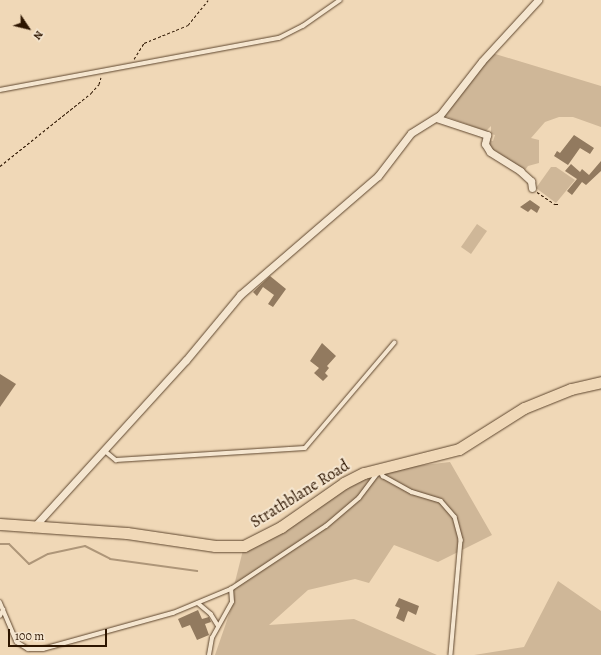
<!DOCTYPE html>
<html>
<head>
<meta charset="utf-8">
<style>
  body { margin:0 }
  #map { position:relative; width:601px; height:655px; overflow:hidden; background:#f0d8b7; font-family:Alegreya,serif }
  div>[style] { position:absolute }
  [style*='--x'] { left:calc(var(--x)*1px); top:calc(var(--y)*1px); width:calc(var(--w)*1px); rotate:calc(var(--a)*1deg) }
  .green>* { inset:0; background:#cfb798 }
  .stream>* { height:2px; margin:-1px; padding:0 1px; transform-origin:1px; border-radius:1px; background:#ae9679 }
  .building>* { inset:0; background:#927a5f }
  .path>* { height:1px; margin-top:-0.5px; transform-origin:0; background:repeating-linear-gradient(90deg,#2d1500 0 3px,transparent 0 5px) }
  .roads { filter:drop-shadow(0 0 1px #5e462e) drop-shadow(0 0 1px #5e462e) }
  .lane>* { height:3.5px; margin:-1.75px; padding:0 1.75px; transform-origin:1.75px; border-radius:1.75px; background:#f5e6d0 }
  .street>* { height:7px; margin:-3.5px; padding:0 3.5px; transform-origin:3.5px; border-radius:3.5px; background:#f5e6d0 }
  .primary>* { height:11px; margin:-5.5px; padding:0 5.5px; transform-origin:5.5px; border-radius:5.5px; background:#f0d8b7 }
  span { translate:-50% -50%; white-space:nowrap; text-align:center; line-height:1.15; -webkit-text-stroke:4px #f5e6d0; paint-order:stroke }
  .street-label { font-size:16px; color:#2d1500 }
  .north { position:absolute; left:8px; top:8px; width:40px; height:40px; -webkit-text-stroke:3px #f5e6d0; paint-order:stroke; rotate:125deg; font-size:11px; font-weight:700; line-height:16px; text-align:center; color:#2d1500 }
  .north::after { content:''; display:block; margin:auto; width:14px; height:18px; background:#2d1500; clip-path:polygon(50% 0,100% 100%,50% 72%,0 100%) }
  .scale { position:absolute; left:8px; top:629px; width:99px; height:18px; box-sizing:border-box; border:2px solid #2d1500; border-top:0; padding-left:5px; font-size:12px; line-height:14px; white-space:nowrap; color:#2d1500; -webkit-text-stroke:3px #f5e6d0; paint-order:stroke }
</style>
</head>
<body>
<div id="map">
  <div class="green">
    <i style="clip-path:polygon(492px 53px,601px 86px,601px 127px,573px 117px,559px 117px,545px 122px,531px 138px,539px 140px,539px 163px,528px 166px,525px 170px,491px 148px,488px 140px,493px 141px,495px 135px,491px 134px,491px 126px,486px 131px,444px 116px)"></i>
    <i style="clip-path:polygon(551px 167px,556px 167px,575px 180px,556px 203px,536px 188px)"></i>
    <i style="clip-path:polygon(477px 224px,487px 231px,471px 254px,461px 247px)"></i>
    <i style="clip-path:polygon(450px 462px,492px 535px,438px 562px,394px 545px,369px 583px,355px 579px,308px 590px,269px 625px,354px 619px,437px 655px,215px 655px,233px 603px,233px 590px,244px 546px,323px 497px,380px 470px)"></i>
    <i style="clip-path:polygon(558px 581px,601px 611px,601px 655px,474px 655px,524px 647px)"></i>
  </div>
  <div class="stream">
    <i style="--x:0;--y:544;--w:9;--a:0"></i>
    <i style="--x:9;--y:544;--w:28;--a:45"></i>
    <i style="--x:29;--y:564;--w:21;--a:-28"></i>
    <i style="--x:48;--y:554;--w:38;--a:-12"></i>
    <i style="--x:85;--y:546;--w:28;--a:27"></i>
    <i style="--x:110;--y:559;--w:88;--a:7.9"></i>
  </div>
  <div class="building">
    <i style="clip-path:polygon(574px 135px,594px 148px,590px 154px,580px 148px,568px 165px,554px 156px,557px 151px,560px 153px)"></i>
    <i style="clip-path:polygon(601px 161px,601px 171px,586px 185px,582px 182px,572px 195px,567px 191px,577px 179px,565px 171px,571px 164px,580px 172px,582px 169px,589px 175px)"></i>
    <i style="clip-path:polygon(530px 200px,540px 207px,537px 213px,531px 209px,528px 212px,520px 207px)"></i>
    <i style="clip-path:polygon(270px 276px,286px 289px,273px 307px,268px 304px,274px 295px,263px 287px,257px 296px,253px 292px)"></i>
    <i style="clip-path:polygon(322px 343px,336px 356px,327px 366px,329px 368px,325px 373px,328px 376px,323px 381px,314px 373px,319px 368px,310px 361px)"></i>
    <i style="clip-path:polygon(0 374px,16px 384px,0 407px)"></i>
    <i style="clip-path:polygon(399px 598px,419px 606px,416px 615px,408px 611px,404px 622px,396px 618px,400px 608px,395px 606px)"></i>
    <i style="clip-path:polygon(198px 610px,202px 619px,209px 617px,211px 622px,205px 624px,209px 635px,197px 640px,190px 625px,182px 628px,178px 619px)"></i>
  </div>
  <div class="path">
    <i style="--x:134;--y:59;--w:19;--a:-58"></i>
    <i style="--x:144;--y:43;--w:48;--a:-22.2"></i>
    <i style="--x:188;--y:25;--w:32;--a:-51"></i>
    <i style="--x:0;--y:166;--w:117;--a:-38.7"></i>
    <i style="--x:91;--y:93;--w:12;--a:-48"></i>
    <i style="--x:99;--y:84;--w:7;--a:-74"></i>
    <i style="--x:537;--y:192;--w:22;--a:34"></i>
    <i style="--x:555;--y:204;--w:4;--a:0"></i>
  </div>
  <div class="roads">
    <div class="lane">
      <i style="--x:0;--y:90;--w:284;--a:-10.6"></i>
      <i style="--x:279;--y:38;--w:27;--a:-27"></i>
      <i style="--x:303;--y:26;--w:45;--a:-35.1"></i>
      <i style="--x:104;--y:450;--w:16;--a:40"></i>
      <i style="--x:116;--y:460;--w:189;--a:-3.6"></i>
      <i style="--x:305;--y:448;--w:138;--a:-49.7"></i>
      <i style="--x:0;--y:602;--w:43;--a:67"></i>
      <i style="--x:17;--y:642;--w:13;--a:32"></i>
      <i style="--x:28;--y:649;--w:15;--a:0"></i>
      <i style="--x:43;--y:649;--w:135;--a:-15.5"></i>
      <i style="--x:173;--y:613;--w:63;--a:-22.5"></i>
      <i style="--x:231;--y:589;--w:114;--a:-33.6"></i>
      <i style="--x:326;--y:526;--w:43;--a:-40.3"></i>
      <i style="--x:359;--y:498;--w:35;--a:-53"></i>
      <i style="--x:380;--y:470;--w:7;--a:63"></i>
      <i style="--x:383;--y:476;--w:33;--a:29"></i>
      <i style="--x:412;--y:492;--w:30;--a:17"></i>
      <i style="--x:441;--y:501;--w:21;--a:49"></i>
      <i style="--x:455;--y:517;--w:24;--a:75"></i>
      <i style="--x:461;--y:540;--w:115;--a:95"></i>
      <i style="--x:198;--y:603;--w:17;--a:40"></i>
      <i style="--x:211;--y:614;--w:13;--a:58"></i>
      <i style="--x:0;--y:616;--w:7;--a:-63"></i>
      <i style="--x:209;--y:655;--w:17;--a:-80"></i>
      <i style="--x:212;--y:638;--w:41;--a:-60.9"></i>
      <i style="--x:232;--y:602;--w:13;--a:-94"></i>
    </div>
    <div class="street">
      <i style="--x:436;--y:118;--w:54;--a:18.4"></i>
      <i style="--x:487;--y:135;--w:9;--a:103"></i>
      <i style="--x:485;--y:144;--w:9;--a:58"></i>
      <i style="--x:490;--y:152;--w:36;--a:32"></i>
      <i style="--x:520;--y:171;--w:15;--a:42"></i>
      <i style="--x:531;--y:181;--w:7;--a:82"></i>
      <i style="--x:33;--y:528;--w:227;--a:-47.7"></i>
      <i style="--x:186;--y:360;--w:85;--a:-50.3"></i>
      <i style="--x:240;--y:295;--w:182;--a:-40.8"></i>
      <i style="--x:378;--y:176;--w:54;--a:-52.5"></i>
      <i style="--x:411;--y:133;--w:34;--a:-32"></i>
      <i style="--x:440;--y:115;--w:68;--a:-52.1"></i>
      <i style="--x:482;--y:61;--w:83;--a:-47.4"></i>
    </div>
    <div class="primary">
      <i style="--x:0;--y:524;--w:127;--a:4.1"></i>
      <i style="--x:127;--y:533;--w:89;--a:8.4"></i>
      <i style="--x:215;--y:546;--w:29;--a:0"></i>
      <i style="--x:244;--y:546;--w:42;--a:-27.2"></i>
      <i style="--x:281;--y:527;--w:77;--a:-34.9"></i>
      <i style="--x:344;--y:483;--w:22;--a:-27"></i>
      <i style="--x:364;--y:473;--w:98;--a:-14.2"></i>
      <i style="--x:459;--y:449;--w:77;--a:-32.2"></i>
      <i style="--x:524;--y:408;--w:51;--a:-22"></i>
      <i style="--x:571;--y:389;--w:31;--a:-13"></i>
    </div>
  </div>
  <div class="street-label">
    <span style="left:300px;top:494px;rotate:-32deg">Strathblane Road</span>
  </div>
  <div class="north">N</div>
  <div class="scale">100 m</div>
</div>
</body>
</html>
